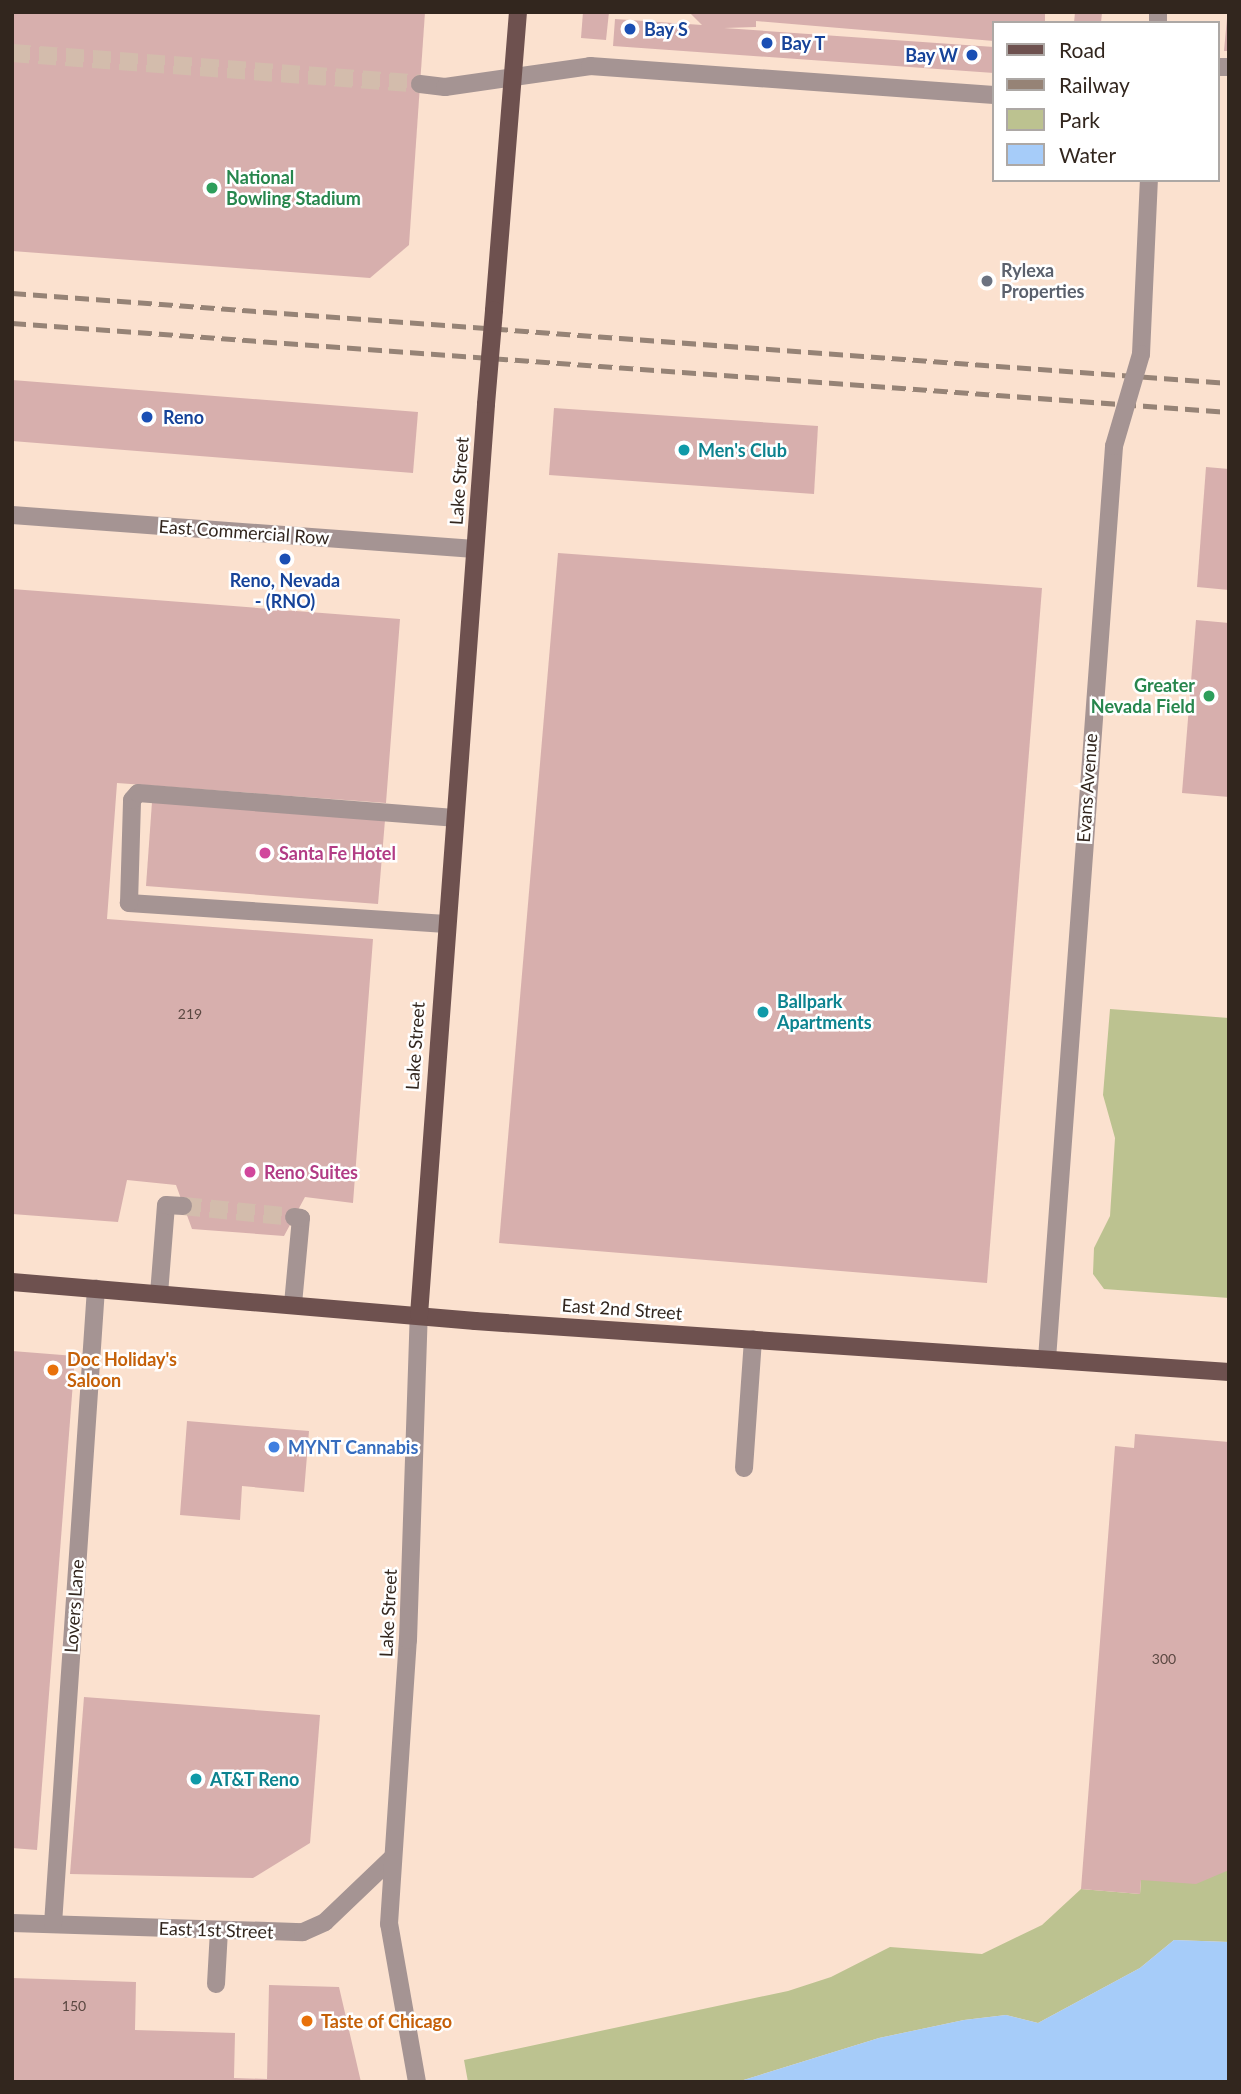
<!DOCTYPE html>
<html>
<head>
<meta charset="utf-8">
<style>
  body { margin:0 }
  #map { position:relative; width:1241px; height:2094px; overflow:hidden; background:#fbe1cf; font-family:Lato,sans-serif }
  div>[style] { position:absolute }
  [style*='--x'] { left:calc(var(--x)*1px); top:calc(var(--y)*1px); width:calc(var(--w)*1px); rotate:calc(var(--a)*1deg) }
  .green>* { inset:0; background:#bcc290 }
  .water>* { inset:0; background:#a6ccf9 }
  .building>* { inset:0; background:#d7afad }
  .minor-tunnel>* { height:18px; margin-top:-9px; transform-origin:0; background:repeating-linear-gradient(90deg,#d3bcac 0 18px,transparent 0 27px) }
  .minor>* { height:18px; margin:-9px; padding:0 9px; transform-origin:9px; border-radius:9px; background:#a59493 }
  .major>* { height:18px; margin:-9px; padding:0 9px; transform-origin:9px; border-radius:9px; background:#6e514f }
  .rail>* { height:5px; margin-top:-2.5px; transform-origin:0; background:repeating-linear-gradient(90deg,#968376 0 14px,transparent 0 21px) }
  .minor-bridge>* { height:18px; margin:-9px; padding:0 9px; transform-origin:9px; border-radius:9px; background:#a59493 }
  .major-bridge>* { height:18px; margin:-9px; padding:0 9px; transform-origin:9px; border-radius:9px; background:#6e514f }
  .dots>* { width:19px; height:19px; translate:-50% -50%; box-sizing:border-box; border:4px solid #fff; border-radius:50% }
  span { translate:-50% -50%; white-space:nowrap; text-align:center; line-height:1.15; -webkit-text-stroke:5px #fff; paint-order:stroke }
  .number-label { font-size:14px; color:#5b4842 }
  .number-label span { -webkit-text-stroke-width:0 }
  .transit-label { font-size:18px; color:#164399; font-weight:700 }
  .left { translate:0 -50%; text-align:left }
  .right { translate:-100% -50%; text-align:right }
  .leisure-label { font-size:18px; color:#27864d; font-weight:700 }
  .worship-label { font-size:18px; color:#5b616d; font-weight:700 }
  .culture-label { font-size:18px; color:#0d838f; font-weight:700 }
  .street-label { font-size:18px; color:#32261e }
  .hotel-label { font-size:18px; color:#b23c85; font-weight:700 }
  .food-label { font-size:18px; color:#c56008; font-weight:700 }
  .shop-label { font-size:18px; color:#366cbe; font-weight:700 }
  .frame { position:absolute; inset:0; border:14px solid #32261e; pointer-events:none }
  .legend { position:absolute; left:992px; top:21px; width:228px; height:161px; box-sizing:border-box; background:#fff; border:2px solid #ada8a5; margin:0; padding:9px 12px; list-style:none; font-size:21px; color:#32261e }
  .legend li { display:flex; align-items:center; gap:14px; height:35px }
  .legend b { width:35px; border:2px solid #ada8a5 }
</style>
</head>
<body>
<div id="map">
  <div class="green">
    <i style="clip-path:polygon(1110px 1009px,1229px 1018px,1229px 1298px,1104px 1289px,1093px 1274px,1094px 1248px,1110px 1216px,1115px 1138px,1103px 1095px)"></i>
    <i style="clip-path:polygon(1229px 1870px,1229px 1942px,1174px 1940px,1140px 1968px,1038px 2023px,1006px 2015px,964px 2020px,879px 2038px,737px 2082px,468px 2082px,464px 2060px,788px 1991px,831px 1977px,890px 1947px,982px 1954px,1042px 1925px,1081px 1889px,1140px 1894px,1141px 1880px)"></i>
  </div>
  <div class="water">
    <i style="clip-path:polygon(1174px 1940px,1229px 1942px,1229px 2082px,737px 2082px,879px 2038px,964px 2020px,1006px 2015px,1038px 2023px,1140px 1968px)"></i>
  </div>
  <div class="building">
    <i style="clip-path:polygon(12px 12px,425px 12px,409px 245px,370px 278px,12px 251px)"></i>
    <i style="clip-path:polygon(583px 12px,609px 12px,606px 40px,581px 38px)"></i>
    <i style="clip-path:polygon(689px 12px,1045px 12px,1045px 23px,994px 23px,994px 41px,756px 21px,756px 27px,724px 28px,994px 47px,994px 73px,613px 46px,615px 19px,702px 25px)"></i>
    <i style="clip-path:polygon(1075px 12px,1102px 12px,1101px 23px,1074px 23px)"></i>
    <i style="clip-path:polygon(1227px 18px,1229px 18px,1229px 51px,1224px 51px)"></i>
    <i style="clip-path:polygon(12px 380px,418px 412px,413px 473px,12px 441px)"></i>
    <i style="clip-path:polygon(554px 408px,818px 426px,814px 494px,549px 475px)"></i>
    <i style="clip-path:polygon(1206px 467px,1229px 469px,1229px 590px,1197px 587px)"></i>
    <i style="clip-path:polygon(558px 553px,1042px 588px,987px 1283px,499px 1243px)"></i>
    <i style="clip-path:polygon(12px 589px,400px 619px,386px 803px,117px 783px,107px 919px,373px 939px,353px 1203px,305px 1197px,284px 1236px,192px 1229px,176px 1185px,127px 1180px,118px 1222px,12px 1214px)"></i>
    <i style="clip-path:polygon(1196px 620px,1229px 623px,1229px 797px,1182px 793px)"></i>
    <i style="clip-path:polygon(152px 802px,385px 820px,378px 904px,146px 886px)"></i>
    <i style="clip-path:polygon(12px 1351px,75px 1356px,37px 1850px,12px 1848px)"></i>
    <i style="clip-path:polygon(187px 1421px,309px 1431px,304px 1492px,242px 1486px,240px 1520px,180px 1515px)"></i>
    <i style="clip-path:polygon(1135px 1434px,1229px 1442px,1229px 1870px,1196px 1884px,1141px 1880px,1140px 1894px,1081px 1889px,1115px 1446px,1134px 1448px)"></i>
    <i style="clip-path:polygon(84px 1697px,320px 1715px,310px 1843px,253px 1878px,70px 1874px)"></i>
    <i style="clip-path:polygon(12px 1978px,136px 1982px,135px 2030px,235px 2033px,234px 2078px,267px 2079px,269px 1985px,339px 1987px,361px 2082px,12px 2082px)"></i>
  </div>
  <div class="minor-tunnel">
    <i style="--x:12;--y:53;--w:409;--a:4.3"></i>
    <i style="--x:183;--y:1206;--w:112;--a:5.7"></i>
  </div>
  <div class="minor">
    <i style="--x:1158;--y:23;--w:11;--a:-90"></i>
    <i style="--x:1218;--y:67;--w:11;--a:0"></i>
    <i style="--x:420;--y:84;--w:25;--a:7"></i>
    <i style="--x:445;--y:87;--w:147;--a:-8.2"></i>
    <i style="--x:590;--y:66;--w:405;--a:4.1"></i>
    <i style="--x:1141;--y:354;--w:174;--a:-87.4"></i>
    <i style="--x:12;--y:515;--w:464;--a:4.2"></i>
    <i style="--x:446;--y:924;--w:318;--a:-176.2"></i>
    <i style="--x:129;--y:903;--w:103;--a:-88.3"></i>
    <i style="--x:132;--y:800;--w:9;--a:-49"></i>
    <i style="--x:138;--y:793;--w:317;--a:4.5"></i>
    <i style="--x:159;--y:1294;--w:89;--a:-85.5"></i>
    <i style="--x:166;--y:1205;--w:17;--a:3"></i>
    <i style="--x:293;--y:1304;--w:86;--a:-84.7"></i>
    <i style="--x:301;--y:1218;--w:7;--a:-172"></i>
    <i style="--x:1047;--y:1359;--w:915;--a:-85.8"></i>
    <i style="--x:744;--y:1468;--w:129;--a:-86"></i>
    <i style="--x:12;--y:1923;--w:291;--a:1.8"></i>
    <i style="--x:303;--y:1932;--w:24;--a:-24"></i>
    <i style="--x:325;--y:1922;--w:93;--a:-43.7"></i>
    <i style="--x:53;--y:1924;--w:637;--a:-86.13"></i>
    <i style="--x:216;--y:1984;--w:54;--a:-86.8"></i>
    <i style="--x:417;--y:2082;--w:160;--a:-100"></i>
    <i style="--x:389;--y:1924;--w:285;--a:-86.2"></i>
    <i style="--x:408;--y:1640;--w:325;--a:-88.1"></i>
  </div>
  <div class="major">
    <i style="--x:494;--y:310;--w:299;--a:-85.4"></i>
    <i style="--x:12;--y:1282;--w:465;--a:4.8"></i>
    <i style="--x:475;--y:1321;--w:756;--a:3.87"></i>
    <i style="--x:419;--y:1315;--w:913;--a:-85.79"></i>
  </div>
  <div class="rail">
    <i style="--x:12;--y:293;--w:1220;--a:4.23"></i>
    <i style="--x:12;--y:323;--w:1220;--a:4.18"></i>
  </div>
  <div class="minor-bridge">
    <i style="--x:1114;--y:446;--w:96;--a:-73.6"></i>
  </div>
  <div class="major-bridge">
    <i style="--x:486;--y:404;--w:94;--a:-85.1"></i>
  </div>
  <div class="dots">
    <i style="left:630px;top:29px;background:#1a4fb4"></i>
    <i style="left:767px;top:43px;background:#1a4fb4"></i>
    <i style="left:972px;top:55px;background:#1a4fb4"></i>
    <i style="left:212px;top:188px;background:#2e9e5b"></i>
    <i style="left:987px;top:281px;background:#6b7280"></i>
    <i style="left:147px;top:417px;background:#1a4fb4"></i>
    <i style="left:684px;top:450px;background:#0f9aa8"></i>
    <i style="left:285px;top:559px;background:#1a4fb4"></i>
    <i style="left:1209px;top:696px;background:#2e9e5b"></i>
    <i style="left:265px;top:853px;background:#d1479c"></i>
    <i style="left:763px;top:1012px;background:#0f9aa8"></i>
    <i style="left:250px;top:1172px;background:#d1479c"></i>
    <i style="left:53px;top:1370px;background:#e8710a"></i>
    <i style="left:274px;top:1447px;background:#3f7fe0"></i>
    <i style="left:196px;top:1779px;background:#0f9aa8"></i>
    <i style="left:307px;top:2021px;background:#e8710a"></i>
  </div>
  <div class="number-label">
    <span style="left:190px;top:1014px">219</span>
    <span style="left:1164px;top:1659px">300</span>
    <span style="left:74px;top:2006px">150</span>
  </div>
  <div class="transit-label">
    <span class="left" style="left:644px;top:29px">Bay S</span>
    <span class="left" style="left:781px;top:43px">Bay T</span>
    <span class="right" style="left:958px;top:55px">Bay W</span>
    <span class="left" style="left:163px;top:417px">Reno</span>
    <span style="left:285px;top:591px">Reno, Nevada<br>- (RNO)</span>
  </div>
  <div class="leisure-label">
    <span class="left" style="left:226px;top:188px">National<br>Bowling Stadium</span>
    <span class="right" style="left:1195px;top:696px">Greater<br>Nevada Field</span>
  </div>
  <div class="worship-label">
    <span class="left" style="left:1001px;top:281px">Rylexa<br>Properties</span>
  </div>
  <div class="culture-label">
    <span class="left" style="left:698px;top:450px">Men's Club</span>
    <span class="left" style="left:777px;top:1012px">Ballpark<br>Apartments</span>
    <span class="left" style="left:210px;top:1779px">AT&amp;T Reno</span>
  </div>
  <div class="street-label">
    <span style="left:459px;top:481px;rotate:-86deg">Lake Street</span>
    <span style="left:244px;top:532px;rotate:4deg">East Commercial Row</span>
    <span style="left:1087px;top:788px;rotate:-86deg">Evans Avenue</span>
    <span style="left:415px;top:1046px;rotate:-86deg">Lake Street</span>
    <span style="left:622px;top:1309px;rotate:4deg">East 2nd Street</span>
    <span style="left:74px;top:1606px;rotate:-86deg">Lovers Lane</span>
    <span style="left:388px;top:1613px;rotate:-87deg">Lake Street</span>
    <span style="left:216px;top:1930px;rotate:2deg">East 1st Street</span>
  </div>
  <div class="hotel-label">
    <span class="left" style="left:279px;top:853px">Santa Fe Hotel</span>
    <span class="left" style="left:264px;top:1172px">Reno Suites</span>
  </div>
  <div class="food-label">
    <span class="left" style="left:67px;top:1370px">Doc Holiday's<br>Saloon</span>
    <span class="left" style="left:321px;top:2021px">Taste of Chicago</span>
  </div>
  <div class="shop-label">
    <span class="left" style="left:288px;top:1447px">MYNT Cannabis</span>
  </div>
  <div class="frame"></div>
  <ul class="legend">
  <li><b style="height:9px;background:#6e514f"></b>Road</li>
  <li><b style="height:9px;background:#968376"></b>Railway</li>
  <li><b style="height:19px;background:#bcc290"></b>Park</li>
  <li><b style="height:19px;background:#a6ccf9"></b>Water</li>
  </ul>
</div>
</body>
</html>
